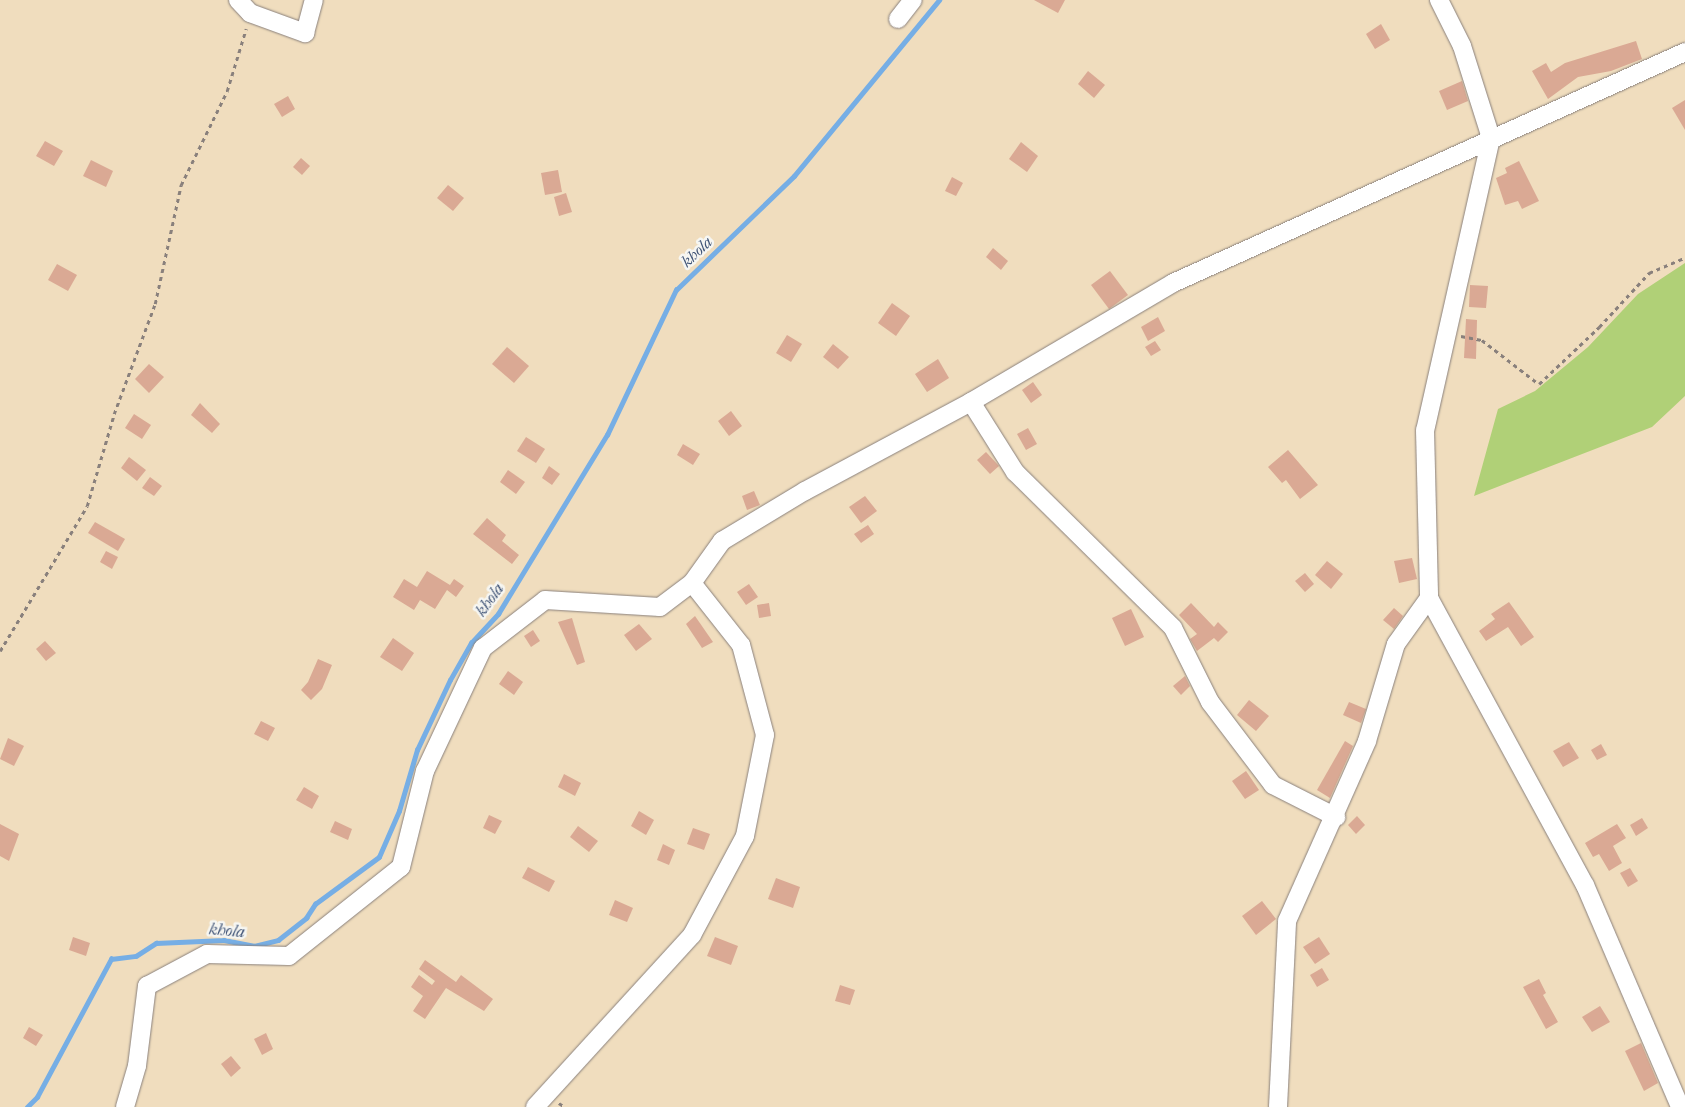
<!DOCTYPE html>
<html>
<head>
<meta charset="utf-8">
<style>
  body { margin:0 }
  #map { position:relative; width:1685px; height:1107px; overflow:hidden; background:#f0ddbe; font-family:"IM FELL French Canon",serif }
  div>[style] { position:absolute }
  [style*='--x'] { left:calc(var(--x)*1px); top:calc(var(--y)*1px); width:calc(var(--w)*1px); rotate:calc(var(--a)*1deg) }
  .green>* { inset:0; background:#b0d077 }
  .stream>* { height:4.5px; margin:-2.25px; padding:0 2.25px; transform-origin:2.25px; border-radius:2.25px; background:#76aee5 }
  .building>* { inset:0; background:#daa994 }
  .path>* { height:2.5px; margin-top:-1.25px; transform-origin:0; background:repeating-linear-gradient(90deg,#89807c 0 4px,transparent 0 8px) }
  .roads { filter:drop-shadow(0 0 1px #89807c) drop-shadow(0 0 1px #89807c) }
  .minor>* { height:18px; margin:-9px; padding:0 9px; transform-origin:9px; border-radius:9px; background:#fff }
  span { translate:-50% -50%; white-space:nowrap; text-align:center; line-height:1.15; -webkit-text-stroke:5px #f6f6f2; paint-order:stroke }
  .water-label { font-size:16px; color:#3f5376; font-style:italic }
</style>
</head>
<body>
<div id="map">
  <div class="green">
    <i style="clip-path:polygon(1685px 263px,1685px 396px,1652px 427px,1474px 496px,1498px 409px,1535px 391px,1588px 347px,1638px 294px)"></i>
  </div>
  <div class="stream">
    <i style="--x:27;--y:1107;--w:14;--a:-45"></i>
    <i style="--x:37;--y:1097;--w:157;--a:-61.8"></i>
    <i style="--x:111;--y:959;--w:25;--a:-7"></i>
    <i style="--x:136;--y:956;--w:24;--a:-33"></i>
    <i style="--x:156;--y:943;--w:68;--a:-2.5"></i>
    <i style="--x:224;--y:940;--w:31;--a:11"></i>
    <i style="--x:254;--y:946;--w:25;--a:-14"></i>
    <i style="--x:278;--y:940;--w:36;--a:-38"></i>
    <i style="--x:306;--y:918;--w:17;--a:-57"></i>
    <i style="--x:315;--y:904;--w:79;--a:-36.3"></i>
    <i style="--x:379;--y:857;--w:50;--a:-66.5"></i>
    <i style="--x:399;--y:811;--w:64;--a:-73.6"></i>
    <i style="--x:417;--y:750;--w:77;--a:-64.8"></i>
    <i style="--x:450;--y:680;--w:43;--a:-60.4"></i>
    <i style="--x:471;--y:643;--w:40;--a:-47"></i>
    <i style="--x:498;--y:614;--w:210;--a:-58.7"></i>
    <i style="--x:607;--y:435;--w:161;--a:-64.6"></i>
    <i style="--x:676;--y:290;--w:164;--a:-44"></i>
    <i style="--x:794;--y:176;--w:228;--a:-50.5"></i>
  </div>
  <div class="building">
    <i style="clip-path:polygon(1034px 0,1065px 0,1058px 13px)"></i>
    <i style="clip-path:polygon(1381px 24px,1390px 40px,1375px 49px,1366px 34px)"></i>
    <i style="clip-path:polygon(1636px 41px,1642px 59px,1611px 71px,1578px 77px,1548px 99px,1532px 71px,1546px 63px,1551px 72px,1565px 63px)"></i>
    <i style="clip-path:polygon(1088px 71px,1105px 85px,1094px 98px,1078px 84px)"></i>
    <i style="clip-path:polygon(1462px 81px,1468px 101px,1447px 110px,1439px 91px)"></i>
    <i style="clip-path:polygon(288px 96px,295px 109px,282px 117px,274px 104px)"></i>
    <i style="clip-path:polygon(1685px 100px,1685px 130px,1672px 108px)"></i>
    <i style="clip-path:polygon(45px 141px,63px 151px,54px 166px,36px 156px)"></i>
    <i style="clip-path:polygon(1021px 142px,1038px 156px,1027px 172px,1009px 159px)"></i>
    <i style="clip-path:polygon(301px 158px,310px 166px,302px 175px,293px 167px)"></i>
    <i style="clip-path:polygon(91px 160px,113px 171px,106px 187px,83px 176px)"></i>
    <i style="clip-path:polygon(1519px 161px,1539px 201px,1522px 209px,1518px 201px,1505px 205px,1496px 178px,1507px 173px,1505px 168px)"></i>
    <i style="clip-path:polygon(558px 170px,562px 192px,545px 195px,541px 173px)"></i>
    <i style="clip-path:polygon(952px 177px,963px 183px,956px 196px,945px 191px)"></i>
    <i style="clip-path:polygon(448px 185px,464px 198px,453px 211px,437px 198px)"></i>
    <i style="clip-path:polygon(566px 193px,572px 212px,559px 216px,554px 197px)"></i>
    <i style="clip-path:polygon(993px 248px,1008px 261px,1001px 270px,986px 257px)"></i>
    <i style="clip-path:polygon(57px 264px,77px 275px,68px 291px,48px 280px)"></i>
    <i style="clip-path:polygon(1110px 271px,1128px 295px,1109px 309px,1091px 285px)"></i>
    <i style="clip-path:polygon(1470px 285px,1488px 286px,1486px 308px,1469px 307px)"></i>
    <i style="clip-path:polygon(892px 303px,910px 316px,896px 336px,878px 323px)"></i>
    <i style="clip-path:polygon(1158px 317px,1165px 331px,1148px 341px,1141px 327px)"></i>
    <i style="clip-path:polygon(1466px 319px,1477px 320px,1476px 359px,1464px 358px)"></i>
    <i style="clip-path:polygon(787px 335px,802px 344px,791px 362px,776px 353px)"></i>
    <i style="clip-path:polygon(1155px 341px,1161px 350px,1151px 356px,1145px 347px)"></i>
    <i style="clip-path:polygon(833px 344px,849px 357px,838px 369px,823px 357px)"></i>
    <i style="clip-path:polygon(507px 347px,529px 366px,514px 383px,492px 364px)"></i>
    <i style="clip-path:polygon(938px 359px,949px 378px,927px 392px,915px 374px)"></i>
    <i style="clip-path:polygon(149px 364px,164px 377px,149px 393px,135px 379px)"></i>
    <i style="clip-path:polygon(1033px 382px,1042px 395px,1031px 403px,1022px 390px)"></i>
    <i style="clip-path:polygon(200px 403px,220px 424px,212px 433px,191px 415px)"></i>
    <i style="clip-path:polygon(731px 411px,742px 426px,729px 436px,718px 421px)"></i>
    <i style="clip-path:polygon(134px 414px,151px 425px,142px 439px,125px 428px)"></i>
    <i style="clip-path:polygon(1028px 428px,1037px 444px,1026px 450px,1017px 434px)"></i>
    <i style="clip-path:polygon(526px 437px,545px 449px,536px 463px,517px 451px)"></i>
    <i style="clip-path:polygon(683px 444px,700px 454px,693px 465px,677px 455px)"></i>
    <i style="clip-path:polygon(1288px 450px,1318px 485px,1300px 499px,1286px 480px,1282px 483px,1268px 467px)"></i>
    <i style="clip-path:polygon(986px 452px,999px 466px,990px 474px,977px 460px)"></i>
    <i style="clip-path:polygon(129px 457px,146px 470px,137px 481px,121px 468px)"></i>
    <i style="clip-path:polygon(549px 466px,560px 474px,552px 485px,542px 478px)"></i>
    <i style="clip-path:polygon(508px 470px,525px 482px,516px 494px,500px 482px)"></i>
    <i style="clip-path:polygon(150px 477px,162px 486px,154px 496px,142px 488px)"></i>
    <i style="clip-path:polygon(754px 491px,760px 505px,747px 510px,742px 496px)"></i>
    <i style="clip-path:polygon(865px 496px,877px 511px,861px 523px,849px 507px)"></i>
    <i style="clip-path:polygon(487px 518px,506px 535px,502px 541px,519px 555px,512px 564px,473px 534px)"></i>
    <i style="clip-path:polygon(95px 522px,125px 539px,118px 551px,88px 533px)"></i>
    <i style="clip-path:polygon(868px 525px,874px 534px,861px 543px,854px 534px)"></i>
    <i style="clip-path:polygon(106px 551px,118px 557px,112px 569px,100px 562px)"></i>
    <i style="clip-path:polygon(1412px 558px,1417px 579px,1399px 583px,1394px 561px)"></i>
    <i style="clip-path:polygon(1327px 561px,1343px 574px,1331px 589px,1315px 575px)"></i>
    <i style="clip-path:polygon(427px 571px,450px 585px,454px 579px,464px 586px,456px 597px,447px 590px,435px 609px,420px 600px,414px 610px,393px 597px,404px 579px,417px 587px)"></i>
    <i style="clip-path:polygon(1305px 573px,1314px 584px,1305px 592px,1295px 581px)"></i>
    <i style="clip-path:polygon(749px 584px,758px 597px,746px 605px,737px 592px)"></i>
    <i style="clip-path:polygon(1509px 602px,1534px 637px,1521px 646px,1508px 627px,1486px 641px,1479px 631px,1495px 619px,1491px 614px)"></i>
    <i style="clip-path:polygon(769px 603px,771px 616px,759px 618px,757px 605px)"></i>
    <i style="clip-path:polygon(1191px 603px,1214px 627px,1218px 622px,1228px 632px,1218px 642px,1214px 638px,1197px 651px,1190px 639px,1197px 634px,1179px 615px)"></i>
    <i style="clip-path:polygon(1394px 608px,1403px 616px,1394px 629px,1383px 620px)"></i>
    <i style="clip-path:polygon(1131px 609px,1144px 637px,1125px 646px,1112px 618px)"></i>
    <i style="clip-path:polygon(695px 616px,713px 642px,702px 648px,686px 624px)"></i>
    <i style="clip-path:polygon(572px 618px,585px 662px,577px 665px,558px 622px)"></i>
    <i style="clip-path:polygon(639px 624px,652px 639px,636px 651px,624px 635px)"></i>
    <i style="clip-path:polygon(533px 630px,540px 641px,531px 647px,524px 636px)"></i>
    <i style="clip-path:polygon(393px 638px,414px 653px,402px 671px,380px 657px)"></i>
    <i style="clip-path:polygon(45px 641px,56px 653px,46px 661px,36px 649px)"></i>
    <i style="clip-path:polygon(318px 659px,332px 665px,322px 689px,311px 700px,301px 690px,308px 682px)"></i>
    <i style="clip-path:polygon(508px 671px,523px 682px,514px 695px,499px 684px)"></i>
    <i style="clip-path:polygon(1185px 676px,1190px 686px,1181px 695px,1173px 686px)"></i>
    <i style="clip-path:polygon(1249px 700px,1269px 716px,1256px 731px,1237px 715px)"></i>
    <i style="clip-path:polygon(1349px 702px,1366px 709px,1361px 723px,1343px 715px)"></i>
    <i style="clip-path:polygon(261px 721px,275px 728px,268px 741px,254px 734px)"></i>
    <i style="clip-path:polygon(8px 738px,24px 746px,14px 766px,0 759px)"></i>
    <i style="clip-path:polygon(1345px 741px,1353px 746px,1330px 798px,1317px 790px)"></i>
    <i style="clip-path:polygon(1569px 742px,1579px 758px,1563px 767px,1553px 751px)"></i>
    <i style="clip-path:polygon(1601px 744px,1607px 755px,1597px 760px,1591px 750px)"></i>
    <i style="clip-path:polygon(1246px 771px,1259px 790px,1245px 799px,1232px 781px)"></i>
    <i style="clip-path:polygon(564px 774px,581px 783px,575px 796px,558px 787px)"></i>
    <i style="clip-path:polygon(304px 787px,319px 796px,312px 809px,296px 800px)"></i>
    <i style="clip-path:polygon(639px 811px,654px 820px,646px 835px,631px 826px)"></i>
    <i style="clip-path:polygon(489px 815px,502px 821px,495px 834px,483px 828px)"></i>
    <i style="clip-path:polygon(1357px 816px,1365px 825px,1356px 834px,1348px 825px)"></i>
    <i style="clip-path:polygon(1642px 818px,1648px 828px,1636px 836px,1630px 825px)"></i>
    <i style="clip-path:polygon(335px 821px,352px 829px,348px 840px,330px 832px)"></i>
    <i style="clip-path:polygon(0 824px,19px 834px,9px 861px,0 856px)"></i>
    <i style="clip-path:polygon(1617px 824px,1626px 838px,1613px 846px,1622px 863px,1609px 871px,1599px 854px,1593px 857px,1585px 843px)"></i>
    <i style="clip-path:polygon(578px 826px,598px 841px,589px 852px,570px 837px)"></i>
    <i style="clip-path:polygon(693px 828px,710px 834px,704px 850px,687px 844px)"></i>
    <i style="clip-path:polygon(663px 844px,675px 850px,669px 865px,657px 860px)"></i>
    <i style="clip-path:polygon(528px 867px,555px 881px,549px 892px,522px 878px)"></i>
    <i style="clip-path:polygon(1630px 868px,1638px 881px,1628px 887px,1620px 873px)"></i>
    <i style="clip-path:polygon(776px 878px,800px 887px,793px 908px,768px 899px)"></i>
    <i style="clip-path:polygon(615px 900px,633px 908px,627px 922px,609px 915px)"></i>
    <i style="clip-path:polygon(1262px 901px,1276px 919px,1256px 935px,1242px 916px)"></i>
    <i style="clip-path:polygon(73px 937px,90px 943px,86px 956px,69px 950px)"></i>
    <i style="clip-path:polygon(715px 937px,738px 946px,731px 965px,707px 956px)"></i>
    <i style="clip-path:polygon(1319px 937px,1330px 954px,1315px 964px,1303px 947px)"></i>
    <i style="clip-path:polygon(425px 960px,456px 982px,461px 975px,493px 999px,484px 1011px,446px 988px,425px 1019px,413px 1011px,423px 996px,411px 987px,419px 975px,432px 985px,435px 981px,419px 969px)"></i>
    <i style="clip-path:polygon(1322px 968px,1329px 980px,1317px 987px,1310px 975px)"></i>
    <i style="clip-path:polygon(1539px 979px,1546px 993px,1543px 995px,1558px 1022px,1546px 1029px,1523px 987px)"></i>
    <i style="clip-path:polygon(840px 985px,855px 990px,850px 1005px,835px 1001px)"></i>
    <i style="clip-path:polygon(1600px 1006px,1610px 1022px,1592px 1032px,1582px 1017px)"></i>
    <i style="clip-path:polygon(29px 1027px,43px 1035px,36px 1046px,23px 1038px)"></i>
    <i style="clip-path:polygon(266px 1033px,273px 1049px,262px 1055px,254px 1039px)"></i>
    <i style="clip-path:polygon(1641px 1043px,1658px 1083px,1644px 1091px,1625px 1051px)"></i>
    <i style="clip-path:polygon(231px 1056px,241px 1068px,231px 1077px,221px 1064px)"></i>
  </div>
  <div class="path">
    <i style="--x:1461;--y:336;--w:21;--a:11"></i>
    <i style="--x:1482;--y:340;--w:72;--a:37.7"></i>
    <i style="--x:1539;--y:384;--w:83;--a:-43.5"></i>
    <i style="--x:1599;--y:327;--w:74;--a:-47.2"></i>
    <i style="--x:1649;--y:273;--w:39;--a:-23"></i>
    <i style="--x:0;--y:651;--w:169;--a:-59"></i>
    <i style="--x:87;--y:506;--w:96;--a:-73.6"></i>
    <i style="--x:114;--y:414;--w:117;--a:-69.6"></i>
    <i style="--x:155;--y:304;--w:122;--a:-77.7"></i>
    <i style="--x:181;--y:185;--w:105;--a:-63.9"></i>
    <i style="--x:227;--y:91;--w:65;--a:-73"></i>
    <i style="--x:559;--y:1103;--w:7;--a:34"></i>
  </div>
  <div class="roads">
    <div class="minor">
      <i style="--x:238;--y:0;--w:18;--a:47"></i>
      <i style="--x:250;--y:13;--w:59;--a:20"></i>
      <i style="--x:305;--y:33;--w:34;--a:-75"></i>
      <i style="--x:1439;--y:0;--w:51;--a:63.4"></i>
      <i style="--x:1462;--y:46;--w:96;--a:72.5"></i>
      <i style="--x:1491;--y:138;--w:299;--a:102.7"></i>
      <i style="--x:1425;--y:430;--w:168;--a:88.6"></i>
      <i style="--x:1429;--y:598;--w:327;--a:61.5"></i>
      <i style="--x:1585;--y:885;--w:241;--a:66.8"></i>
      <i style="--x:898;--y:19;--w:24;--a:-52"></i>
      <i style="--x:971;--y:402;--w:83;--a:57.8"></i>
      <i style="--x:1015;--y:472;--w:222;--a:44.6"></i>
      <i style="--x:1173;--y:628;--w:83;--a:63.4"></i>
      <i style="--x:1210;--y:702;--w:104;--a:52.8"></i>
      <i style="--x:1273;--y:785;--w:71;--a:26.9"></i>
      <i style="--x:125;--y:1107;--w:43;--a:-73.7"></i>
      <i style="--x:137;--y:1066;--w:81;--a:-82.9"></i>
      <i style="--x:147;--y:986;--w:68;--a:-28.1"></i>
      <i style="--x:207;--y:954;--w:82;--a:1.4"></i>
      <i style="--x:289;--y:956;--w:143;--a:-38.5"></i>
      <i style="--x:401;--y:867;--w:99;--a:-76"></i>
      <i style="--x:425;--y:771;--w:136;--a:-64.8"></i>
      <i style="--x:483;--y:648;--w:78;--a:-37.7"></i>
      <i style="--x:545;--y:600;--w:115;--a:3.5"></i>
      <i style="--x:660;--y:607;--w:40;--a:-37"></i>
      <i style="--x:692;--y:583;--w:52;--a:-54.5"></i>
      <i style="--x:722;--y:541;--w:97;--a:-31.1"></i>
      <i style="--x:805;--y:491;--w:188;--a:-28.2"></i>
      <i style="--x:971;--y:402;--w:234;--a:-30.5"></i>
      <i style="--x:1173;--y:283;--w:562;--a:-24.28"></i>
      <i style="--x:535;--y:1107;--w:233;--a:-47.6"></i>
      <i style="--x:692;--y:935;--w:112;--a:-61.8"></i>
      <i style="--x:745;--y:836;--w:103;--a:-78.8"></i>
      <i style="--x:765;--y:735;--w:93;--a:-104.9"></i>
      <i style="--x:741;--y:645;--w:79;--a:-128.3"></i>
      <i style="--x:1278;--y:1107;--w:186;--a:-87.2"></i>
      <i style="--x:1287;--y:921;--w:197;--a:-66"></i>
      <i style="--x:1367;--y:741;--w:101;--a:-73.4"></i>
      <i style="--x:1396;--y:644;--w:57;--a:-54.3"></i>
    </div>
  </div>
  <div class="water-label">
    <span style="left:697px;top:252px;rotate:-44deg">khola</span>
    <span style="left:490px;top:600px;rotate:-54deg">khola</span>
    <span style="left:227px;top:931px;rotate:5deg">khola</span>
  </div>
</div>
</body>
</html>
